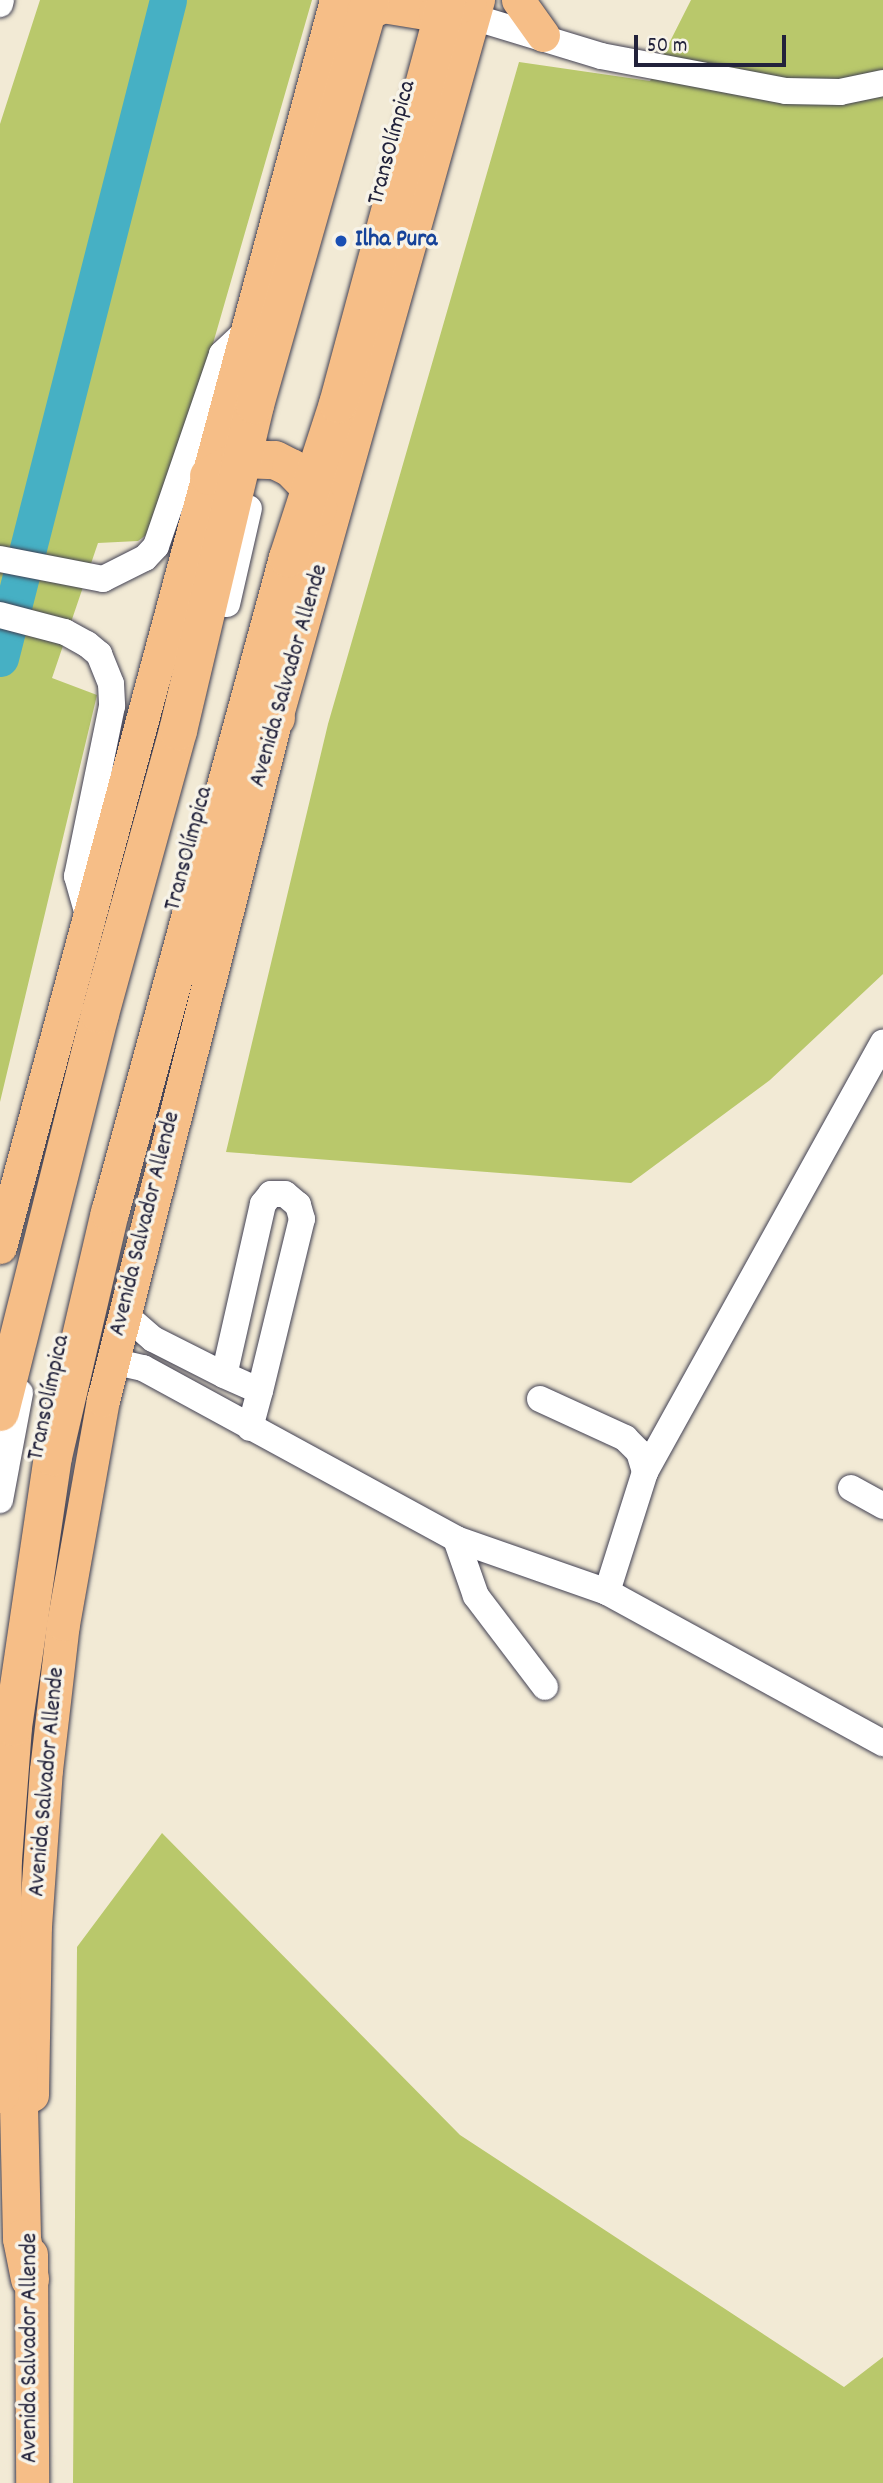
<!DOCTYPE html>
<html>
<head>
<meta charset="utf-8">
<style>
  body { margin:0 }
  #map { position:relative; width:883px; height:2483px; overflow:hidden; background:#f2ead5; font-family:Dekko,sans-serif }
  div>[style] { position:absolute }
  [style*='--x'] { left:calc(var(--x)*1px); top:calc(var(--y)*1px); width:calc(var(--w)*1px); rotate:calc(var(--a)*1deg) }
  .green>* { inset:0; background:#b9c86b }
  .river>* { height:37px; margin:-18.5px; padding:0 18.5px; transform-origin:18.5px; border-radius:18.5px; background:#46b0c4 }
  .roads { filter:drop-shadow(0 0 2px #414052) drop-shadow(0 0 2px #414052) }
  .minor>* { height:26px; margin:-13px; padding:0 13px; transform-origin:13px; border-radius:13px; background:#fff }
  .major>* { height:33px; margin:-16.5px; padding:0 16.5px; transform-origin:16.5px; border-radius:16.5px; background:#f6be87 }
  .highway>* { height:38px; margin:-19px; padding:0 19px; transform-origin:19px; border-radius:19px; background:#f6be87 }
  .dots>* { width:19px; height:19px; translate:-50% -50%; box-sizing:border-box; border:4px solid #f7f3e8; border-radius:50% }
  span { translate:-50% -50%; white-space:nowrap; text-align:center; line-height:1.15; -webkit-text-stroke:7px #f7f3e8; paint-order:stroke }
  .street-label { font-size:24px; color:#22223b }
  .transit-label { font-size:24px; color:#164399; font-weight:700 }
  .left { translate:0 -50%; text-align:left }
  .scale { position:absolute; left:634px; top:35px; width:152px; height:32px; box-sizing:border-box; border:4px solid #22223b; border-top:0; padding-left:9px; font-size:21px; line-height:24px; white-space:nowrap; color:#22223b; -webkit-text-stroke:5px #f7f3e8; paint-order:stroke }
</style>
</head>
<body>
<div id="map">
  <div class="green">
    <i style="clip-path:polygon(40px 0,312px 0,161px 524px,138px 541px,98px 543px,52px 678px,97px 695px,0 1102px,0 124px)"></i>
    <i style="clip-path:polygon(691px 0,883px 0,883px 974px,770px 1080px,631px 1183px,226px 1152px,328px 724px,519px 62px,650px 81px)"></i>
    <i style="clip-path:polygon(162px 1833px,460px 2135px,844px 2387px,883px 2357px,883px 2483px,73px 2483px,77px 1947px)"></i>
  </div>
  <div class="river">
    <i style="--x:0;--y:658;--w:679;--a:-75.68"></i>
  </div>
  <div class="roads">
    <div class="minor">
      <i style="--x:0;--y:4;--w:4;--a:-76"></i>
      <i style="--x:473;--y:17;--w:134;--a:16.9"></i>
      <i style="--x:601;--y:56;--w:188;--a:10.7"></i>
      <i style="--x:786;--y:91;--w:54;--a:1.1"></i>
      <i style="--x:840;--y:92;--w:44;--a:-11.8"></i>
      <i style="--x:0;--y:559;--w:105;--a:11"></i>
      <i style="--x:103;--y:579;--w:47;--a:-26.6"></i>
      <i style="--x:145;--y:558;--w:16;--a:-47"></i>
      <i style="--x:156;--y:546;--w:203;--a:-71"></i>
      <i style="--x:222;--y:354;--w:34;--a:-43"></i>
      <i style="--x:227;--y:604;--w:98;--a:-77.1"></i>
      <i style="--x:0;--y:615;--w:67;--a:14.7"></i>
      <i style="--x:65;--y:632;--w:25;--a:29"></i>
      <i style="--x:87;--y:644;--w:16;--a:40"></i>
      <i style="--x:99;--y:654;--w:32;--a:68"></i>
      <i style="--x:111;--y:684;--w:22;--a:87"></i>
      <i style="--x:112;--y:706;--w:174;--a:101.6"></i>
      <i style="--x:77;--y:876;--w:41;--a:74.2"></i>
      <i style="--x:123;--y:1313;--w:40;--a:41"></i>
      <i style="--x:153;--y:1339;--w:80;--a:26.9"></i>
      <i style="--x:112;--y:1361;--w:32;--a:13"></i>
      <i style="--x:143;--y:1368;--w:357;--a:28.6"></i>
      <i style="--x:456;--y:1539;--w:160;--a:19.3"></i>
      <i style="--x:607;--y:1592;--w:315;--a:28.7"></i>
      <i style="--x:540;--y:1399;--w:94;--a:24.6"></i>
      <i style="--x:625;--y:1438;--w:20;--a:45"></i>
      <i style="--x:639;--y:1452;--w:21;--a:73"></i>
      <i style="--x:645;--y:1472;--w:126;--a:107.6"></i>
      <i style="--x:250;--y:1428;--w:38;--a:-75"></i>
      <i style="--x:260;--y:1391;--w:177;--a:-76.3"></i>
      <i style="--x:302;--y:1219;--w:15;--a:-106"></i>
      <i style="--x:298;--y:1205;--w:17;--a:-140"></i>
      <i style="--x:285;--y:1194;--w:14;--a:180"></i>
      <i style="--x:271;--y:1194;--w:13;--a:129"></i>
      <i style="--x:263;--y:1204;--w:175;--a:102.8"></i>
      <i style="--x:224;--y:1375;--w:39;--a:24"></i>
      <i style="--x:645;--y:1472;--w:491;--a:-61"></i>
      <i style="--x:851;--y:1488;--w:37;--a:29"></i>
      <i style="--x:0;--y:1500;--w:109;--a:-79.4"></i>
      <i style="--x:456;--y:1539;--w:60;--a:70.7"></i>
      <i style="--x:476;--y:1596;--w:114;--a:52.8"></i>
    </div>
    <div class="major">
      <i style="--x:518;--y:0;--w:43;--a:54.5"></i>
      <i style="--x:0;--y:1247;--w:1291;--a:-74.92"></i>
      <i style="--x:32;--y:2095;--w:169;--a:-89"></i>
      <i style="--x:35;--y:1926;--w:156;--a:-86"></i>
      <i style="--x:46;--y:1770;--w:147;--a:-83.4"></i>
      <i style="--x:63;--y:1624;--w:228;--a:-79.9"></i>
      <i style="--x:103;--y:1400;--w:704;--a:-75.77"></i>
      <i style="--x:276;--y:718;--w:746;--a:-74.29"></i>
      <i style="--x:31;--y:2254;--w:229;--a:89.7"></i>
    </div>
    <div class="highway">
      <i style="--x:366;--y:12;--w:19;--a:-25"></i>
      <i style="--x:383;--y:4;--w:56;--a:9.3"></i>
      <i style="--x:438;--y:13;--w:32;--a:-22"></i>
      <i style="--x:209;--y:476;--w:35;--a:-29"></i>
      <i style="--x:240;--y:459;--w:35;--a:2"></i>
      <i style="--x:275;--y:460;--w:18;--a:27"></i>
      <i style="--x:291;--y:468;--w:28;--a:46"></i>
      <i style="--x:310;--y:488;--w:21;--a:67"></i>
      <i style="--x:276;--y:718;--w:27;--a:-100"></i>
      <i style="--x:271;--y:691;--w:32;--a:-74"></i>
      <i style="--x:0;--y:1412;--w:410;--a:-75.9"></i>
      <i style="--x:100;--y:1014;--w:294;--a:-74.6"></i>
      <i style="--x:178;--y:731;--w:335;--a:-76.7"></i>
      <i style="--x:255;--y:405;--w:421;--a:-74.1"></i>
      <i style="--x:18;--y:2061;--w:178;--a:88.7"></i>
      <i style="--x:22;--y:2239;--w:41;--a:78.7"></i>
      <i style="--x:0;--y:2094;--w:234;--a:-89.3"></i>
      <i style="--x:3;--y:1860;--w:133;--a:-85.7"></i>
      <i style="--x:13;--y:1727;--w:273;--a:-81.6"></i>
      <i style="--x:53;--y:1457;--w:251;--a:-76.9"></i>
      <i style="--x:110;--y:1213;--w:679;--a:-74.8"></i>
      <i style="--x:288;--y:558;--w:162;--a:-72"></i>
      <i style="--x:338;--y:404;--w:418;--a:-74.9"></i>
    </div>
  </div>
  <div class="dots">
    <i style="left:341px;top:241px;background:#1a4fb4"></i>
  </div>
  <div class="street-label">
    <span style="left:393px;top:143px;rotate:-75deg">TransOlímpica</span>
    <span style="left:290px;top:676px;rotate:-74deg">Avenida Salvador Allende</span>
    <span style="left:190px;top:849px;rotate:-75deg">TransOlímpica</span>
    <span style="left:146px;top:1224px;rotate:-76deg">Avenida Salvador Allende</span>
    <span style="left:50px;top:1398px;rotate:-78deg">TransOlímpica</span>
    <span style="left:48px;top:1782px;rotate:-85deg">Avenida Salvador Allende</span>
    <span style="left:31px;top:2348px;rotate:-90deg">Avenida Salvador Allende</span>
  </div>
  <div class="transit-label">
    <span class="left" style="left:355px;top:241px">Ilha Pura</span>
  </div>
  <div class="scale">50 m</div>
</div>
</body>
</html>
